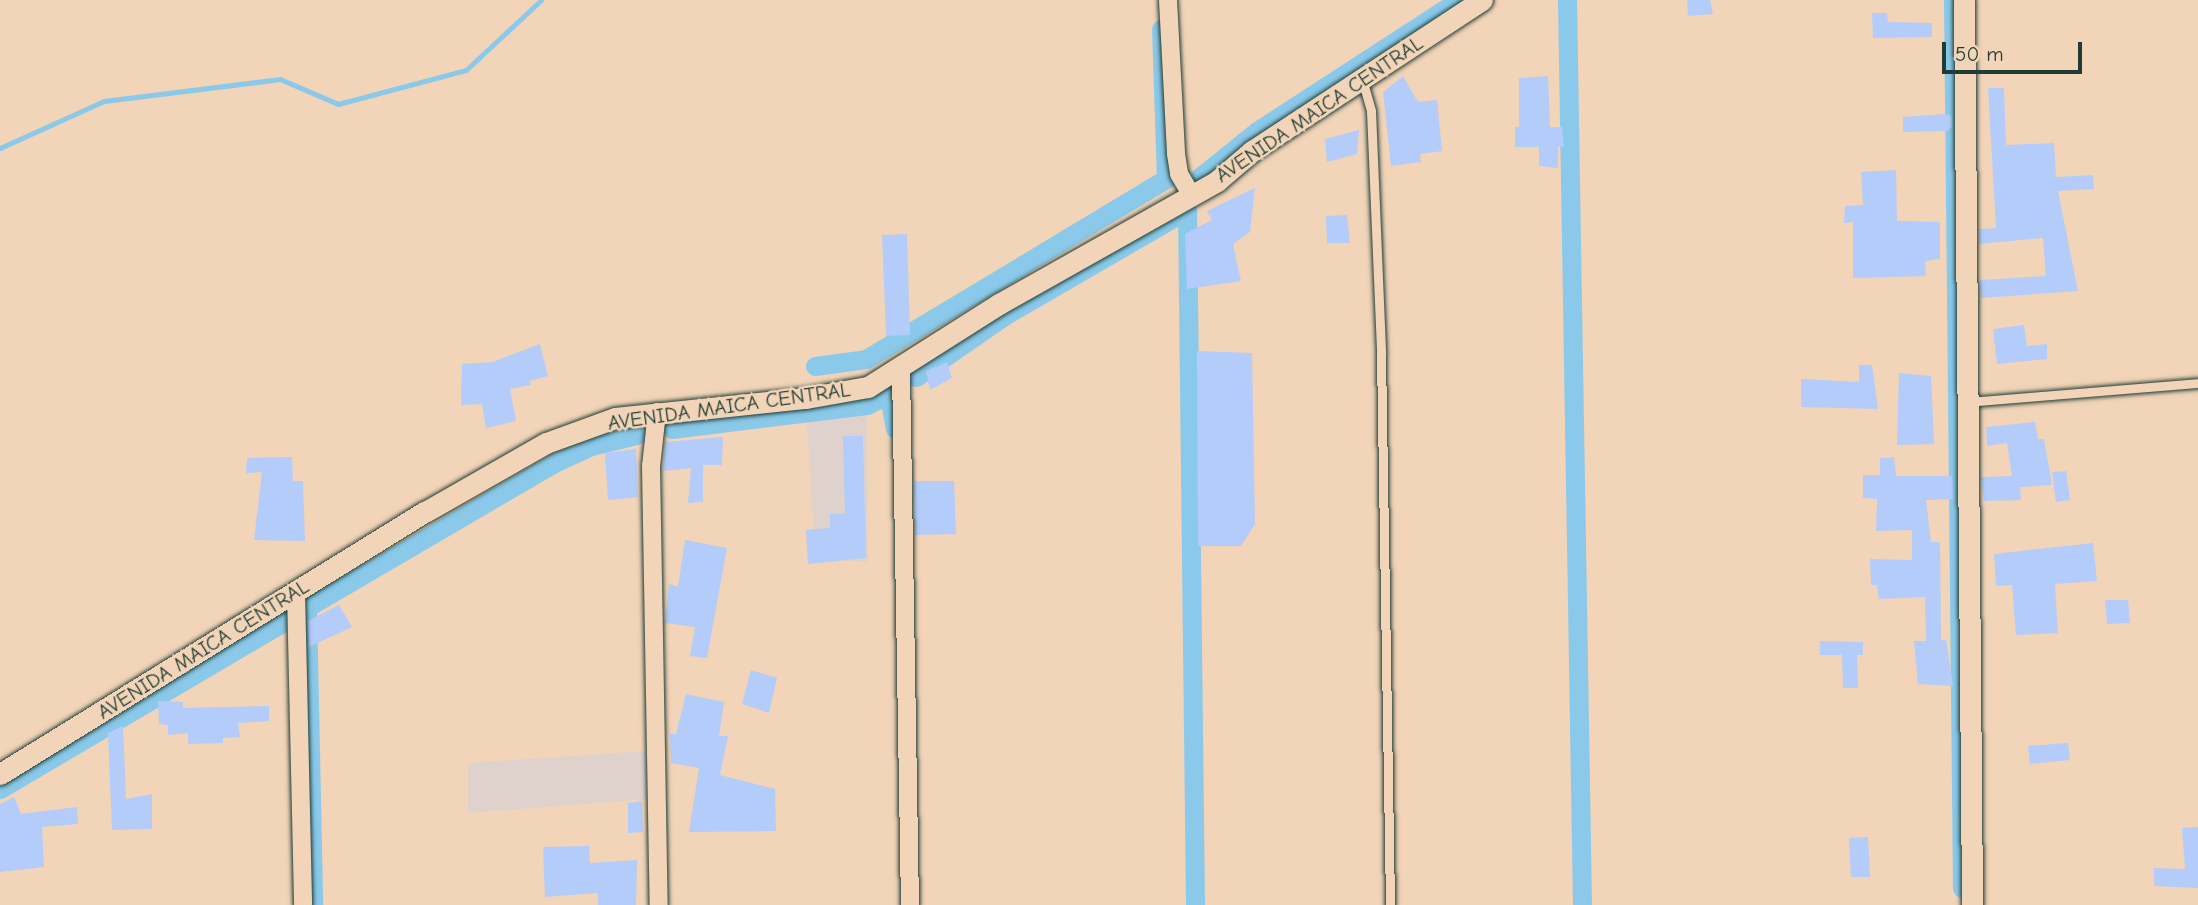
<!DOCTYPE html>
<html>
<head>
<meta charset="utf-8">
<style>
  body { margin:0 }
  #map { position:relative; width:2198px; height:905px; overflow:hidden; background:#f2d4b8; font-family:"Comic Neue",sans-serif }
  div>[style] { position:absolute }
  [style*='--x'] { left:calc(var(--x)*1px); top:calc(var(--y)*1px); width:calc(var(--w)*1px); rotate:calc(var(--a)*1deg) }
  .built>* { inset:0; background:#dfd2cc }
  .stream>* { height:5px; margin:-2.5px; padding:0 2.5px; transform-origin:2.5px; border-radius:2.5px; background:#8ac9ea }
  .canal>* { height:19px; margin:-9.5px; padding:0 9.5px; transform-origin:9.5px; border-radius:9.5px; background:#8ac9ea }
  .building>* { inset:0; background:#b3ccfa }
  .roads { filter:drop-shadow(0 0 2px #1f3d34) drop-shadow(0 0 2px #1f3d34) }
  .service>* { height:9px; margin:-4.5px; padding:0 4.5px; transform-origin:4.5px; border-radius:4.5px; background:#f2d4b8 }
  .minor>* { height:18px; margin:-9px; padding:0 9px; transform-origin:9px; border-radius:9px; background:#f2d4b8 }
  .tertiary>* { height:21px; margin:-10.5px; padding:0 10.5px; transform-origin:10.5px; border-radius:10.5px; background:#f2d4b8 }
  span { translate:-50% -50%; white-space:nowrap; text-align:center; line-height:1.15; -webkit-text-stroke:5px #f2d4b8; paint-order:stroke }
  .street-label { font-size:21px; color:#1f3d34 }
  .scale { position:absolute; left:1942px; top:42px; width:140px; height:32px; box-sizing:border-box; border:4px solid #1f3d34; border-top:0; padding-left:9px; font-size:21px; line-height:24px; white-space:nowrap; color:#1f3d34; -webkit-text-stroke:5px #f2d4b8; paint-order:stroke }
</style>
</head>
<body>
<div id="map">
  <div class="built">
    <i style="clip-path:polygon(867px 405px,868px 562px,816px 559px,806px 413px)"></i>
    <i style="clip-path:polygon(645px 751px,648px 799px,468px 813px,468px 763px)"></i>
  </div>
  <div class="stream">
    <i style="--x:0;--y:148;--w:114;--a:-24.3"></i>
    <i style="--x:104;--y:101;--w:177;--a:-7.1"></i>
    <i style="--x:280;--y:79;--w:63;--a:23.3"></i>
    <i style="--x:338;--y:104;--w:132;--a:-14.9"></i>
    <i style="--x:466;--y:70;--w:103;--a:-43"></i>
  </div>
  <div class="canal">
    <i style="--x:1567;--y:0;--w:905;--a:89.05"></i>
    <i style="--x:1953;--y:0;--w:888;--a:89.42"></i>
    <i style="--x:1200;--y:177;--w:73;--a:-38.9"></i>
    <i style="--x:1257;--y:131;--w:241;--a:-33"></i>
    <i style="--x:1187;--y:210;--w:695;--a:89.34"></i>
    <i style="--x:815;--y:366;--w:51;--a:-7.8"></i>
    <i style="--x:866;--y:359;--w:350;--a:-31"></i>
    <i style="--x:1166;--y:179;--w:150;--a:-91.9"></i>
    <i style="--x:916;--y:377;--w:107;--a:-34.7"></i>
    <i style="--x:1004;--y:316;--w:211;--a:-30.1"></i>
    <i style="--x:889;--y:395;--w:34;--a:80"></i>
    <i style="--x:672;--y:429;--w:196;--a:-7"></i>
    <i style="--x:867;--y:405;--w:25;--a:-26"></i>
    <i style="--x:306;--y:608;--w:287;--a:-30.3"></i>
    <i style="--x:554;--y:463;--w:41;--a:-24.7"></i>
    <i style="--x:591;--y:446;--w:47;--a:-13.4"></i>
    <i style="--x:307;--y:608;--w:297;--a:88.8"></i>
    <i style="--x:0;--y:789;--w:331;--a:-30.5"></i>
  </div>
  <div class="building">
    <i style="clip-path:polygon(1687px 0,1710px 0,1713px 14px,1688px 16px)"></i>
    <i style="clip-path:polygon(1872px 13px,1887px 13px,1888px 22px,1932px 23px,1932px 37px,1873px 38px)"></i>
    <i style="clip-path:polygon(1403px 76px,1418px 102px,1437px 100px,1442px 151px,1420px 154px,1421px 162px,1391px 166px,1383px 92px)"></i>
    <i style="clip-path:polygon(1548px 76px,1550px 127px,1562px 127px,1564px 147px,1558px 147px,1558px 168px,1539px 166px,1539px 147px,1515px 147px,1515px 127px,1519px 127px,1519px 78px)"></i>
    <i style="clip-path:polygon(1988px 88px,2004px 88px,2006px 145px,2054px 143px,2056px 177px,2093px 175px,2094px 189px,2058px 191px,2078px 291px,1981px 298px,1980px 280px,2046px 276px,2043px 238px,1979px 244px,1979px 229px,1996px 228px)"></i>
    <i style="clip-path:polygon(1946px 114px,1952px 116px,1952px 127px,1947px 131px,1903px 132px,1903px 117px)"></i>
    <i style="clip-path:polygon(1359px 130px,1357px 154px,1327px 162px,1325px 139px)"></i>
    <i style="clip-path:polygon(1896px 170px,1897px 221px,1940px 222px,1940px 259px,1925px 261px,1926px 276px,1853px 278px,1853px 222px,1844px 223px,1845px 206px,1863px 205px,1861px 172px)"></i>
    <i style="clip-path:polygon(1255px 188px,1250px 232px,1233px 244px,1241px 281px,1187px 289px,1185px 234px,1212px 220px,1207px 211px)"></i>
    <i style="clip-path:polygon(1347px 215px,1350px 243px,1327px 243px,1326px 216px)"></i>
    <i style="clip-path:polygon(907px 234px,910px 335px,886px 336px,882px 235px)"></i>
    <i style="clip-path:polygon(2024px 325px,2027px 346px,2047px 344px,2047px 359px,1997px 364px,1993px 329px)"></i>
    <i style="clip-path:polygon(540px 344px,548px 376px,529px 381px,531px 385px,510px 389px,516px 421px,486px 428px,482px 404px,461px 405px,462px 364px,492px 362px)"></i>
    <i style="clip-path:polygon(1197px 351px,1252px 353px,1255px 524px,1241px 546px,1198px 546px)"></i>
    <i style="clip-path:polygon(947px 362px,952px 378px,930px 390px,926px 371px)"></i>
    <i style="clip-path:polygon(1859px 365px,1872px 365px,1878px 409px,1801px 407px,1801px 379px,1859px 382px)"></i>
    <i style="clip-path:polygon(1899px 373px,1931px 376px,1934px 444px,1897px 445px)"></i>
    <i style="clip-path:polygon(2035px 422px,2038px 439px,2044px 439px,2052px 485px,2020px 487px,2021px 500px,1984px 501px,1981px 477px,2012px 476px,2007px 443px,1987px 446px,1986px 427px)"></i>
    <i style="clip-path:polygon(843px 436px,863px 436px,866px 558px,808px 564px,806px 530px,830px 528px,830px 514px,845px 514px)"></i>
    <i style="clip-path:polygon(723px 437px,722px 465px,703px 465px,703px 502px,688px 503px,691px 468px,663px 471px,665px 442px)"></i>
    <i style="clip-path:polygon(636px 449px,638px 497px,608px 500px,605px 453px)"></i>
    <i style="clip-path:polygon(292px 457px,293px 481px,303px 481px,305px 541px,254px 540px,262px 472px,246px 473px,247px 458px)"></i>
    <i style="clip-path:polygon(1894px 457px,1896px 476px,1952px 476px,1953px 499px,1926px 500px,1931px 542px,1940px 542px,1941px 640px,1946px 640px,1953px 686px,1918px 684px,1914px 641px,1926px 641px,1925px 597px,1879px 599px,1877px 585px,1871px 585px,1870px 559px,1912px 560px,1912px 530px,1876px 531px,1877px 499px,1863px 498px,1863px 475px,1880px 475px,1880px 458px)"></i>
    <i style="clip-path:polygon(2066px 471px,2070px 500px,2056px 502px,2052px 472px)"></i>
    <i style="clip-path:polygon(914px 481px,954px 481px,956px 534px,915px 535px)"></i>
    <i style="clip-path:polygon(685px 540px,727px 548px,707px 658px,690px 656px,695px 627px,665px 623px,669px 584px,678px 587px)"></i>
    <i style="clip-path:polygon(2093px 543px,2097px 581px,2055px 584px,2058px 633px,2016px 635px,2012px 585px,1996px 586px,1994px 554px)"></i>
    <i style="clip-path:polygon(2105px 600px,2128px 600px,2130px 623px,2107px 624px)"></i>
    <i style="clip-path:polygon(339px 605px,352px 627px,309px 647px,308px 621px)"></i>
    <i style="clip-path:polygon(1820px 641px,1863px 642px,1863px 655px,1857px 655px,1858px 688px,1843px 688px,1842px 655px,1820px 655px)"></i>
    <i style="clip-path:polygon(751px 670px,777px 678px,769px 713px,742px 704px)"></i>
    <i style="clip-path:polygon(686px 694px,724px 702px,719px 736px,728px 736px,720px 775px,775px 789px,776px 831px,689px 832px,699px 768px,671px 763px,670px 734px,676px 734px)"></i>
    <i style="clip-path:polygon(158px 701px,183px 702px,183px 708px,269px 706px,269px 721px,238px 723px,240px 737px,223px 738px,223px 743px,188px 744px,188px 733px,168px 735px,168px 725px,159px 724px)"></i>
    <i style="clip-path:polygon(123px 726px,126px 799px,152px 794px,152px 829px,112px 830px,108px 733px)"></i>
    <i style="clip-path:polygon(2068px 743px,2070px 760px,2030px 764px,2028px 746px)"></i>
    <i style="clip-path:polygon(14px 797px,21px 814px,77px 807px,78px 824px,42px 827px,44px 867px,0 872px,0 804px)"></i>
    <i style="clip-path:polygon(642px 801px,643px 832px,628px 833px,628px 803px)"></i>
    <i style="clip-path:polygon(2198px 827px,2198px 888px,2154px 886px,2154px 868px,2185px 869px,2182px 828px)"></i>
    <i style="clip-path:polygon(1868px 837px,1870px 877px,1851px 877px,1849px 838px)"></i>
    <i style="clip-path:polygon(589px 846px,590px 863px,637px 860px,636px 905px,598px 905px,598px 893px,545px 897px,543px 847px)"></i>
  </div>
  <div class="roads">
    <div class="service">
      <i style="--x:1362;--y:79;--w:33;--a:74"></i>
      <i style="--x:1371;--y:111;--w:243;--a:87.6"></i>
      <i style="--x:1381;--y:354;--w:551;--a:89.06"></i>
      <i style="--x:1967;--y:402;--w:232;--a:-4.7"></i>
    </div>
    <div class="minor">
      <i style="--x:1168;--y:0;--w:154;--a:87"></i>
      <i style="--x:1176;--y:154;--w:20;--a:81"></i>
      <i style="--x:1179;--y:174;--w:21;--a:59"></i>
      <i style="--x:901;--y:369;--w:536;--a:89.04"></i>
      <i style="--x:657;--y:412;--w:54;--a:96.3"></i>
      <i style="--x:651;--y:466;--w:439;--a:89"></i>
      <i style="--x:296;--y:592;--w:313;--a:88.7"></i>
    </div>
    <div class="tertiary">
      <i style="--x:1964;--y:0;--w:905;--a:89.49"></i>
      <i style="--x:0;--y:774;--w:499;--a:-31.7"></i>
      <i style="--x:425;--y:512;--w:139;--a:-29.7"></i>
      <i style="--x:546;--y:443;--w:73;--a:-19.9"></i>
      <i style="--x:615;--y:418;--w:192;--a:-6"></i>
      <i style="--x:806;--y:398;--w:63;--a:-10.1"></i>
      <i style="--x:868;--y:387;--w:155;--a:-32.4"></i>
      <i style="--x:999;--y:304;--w:250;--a:-29.4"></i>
      <i style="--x:1217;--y:181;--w:46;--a:-40.6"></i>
      <i style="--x:1252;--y:151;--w:275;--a:-33.3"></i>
    </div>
  </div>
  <div class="street-label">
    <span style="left:1319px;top:109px;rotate:-34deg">AVENIDA MAICA CENTRAL</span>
    <span style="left:729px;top:406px;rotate:-8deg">AVENIDA MAICA CENTRAL</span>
    <span style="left:203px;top:649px;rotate:-32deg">AVENIDA MAICA CENTRAL</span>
  </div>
  <div class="scale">50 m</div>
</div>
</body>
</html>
